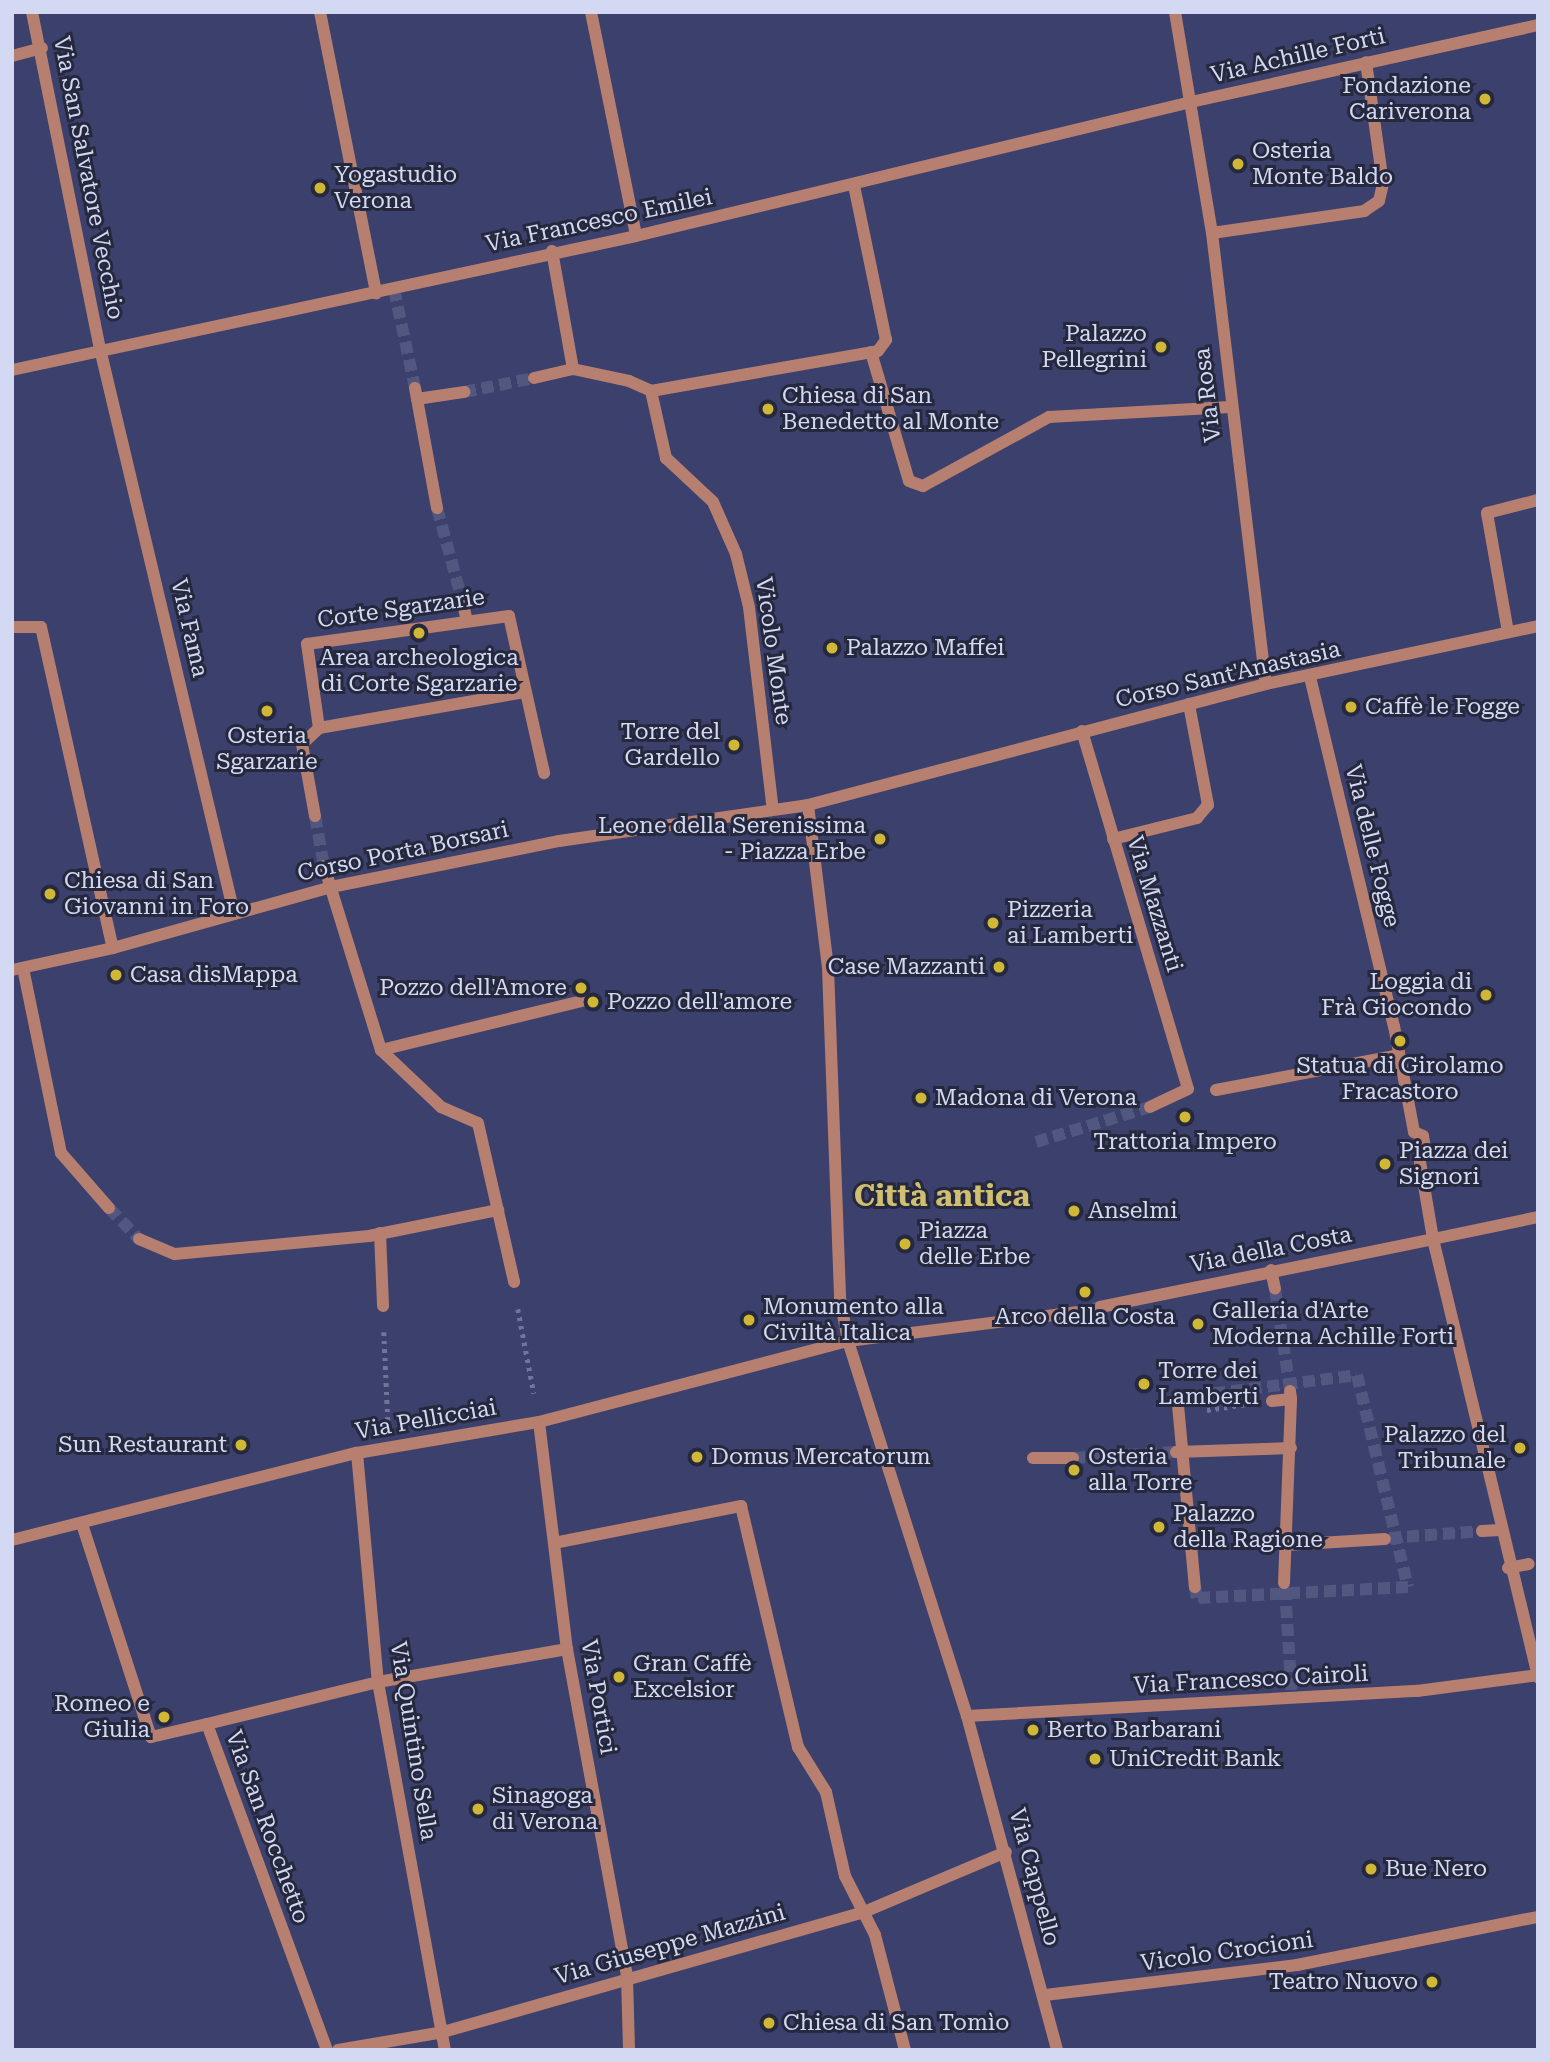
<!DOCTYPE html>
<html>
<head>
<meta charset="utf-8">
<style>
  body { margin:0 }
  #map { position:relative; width:1550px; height:2062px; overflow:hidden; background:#3b406c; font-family:"Roboto Serif",serif }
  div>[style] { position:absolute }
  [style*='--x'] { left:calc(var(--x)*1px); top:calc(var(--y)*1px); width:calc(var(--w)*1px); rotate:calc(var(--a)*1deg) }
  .minor-tunnel>* { height:12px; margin-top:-6px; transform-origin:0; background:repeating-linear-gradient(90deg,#525780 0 12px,transparent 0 18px) }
  .path>* { height:4.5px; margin-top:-2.25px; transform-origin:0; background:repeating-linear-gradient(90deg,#70759b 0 3.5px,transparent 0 8.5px) }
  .minor>* { height:12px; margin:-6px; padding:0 6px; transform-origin:6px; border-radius:6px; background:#b67f6f }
  .dots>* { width:19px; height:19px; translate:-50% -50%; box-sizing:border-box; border:4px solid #26293d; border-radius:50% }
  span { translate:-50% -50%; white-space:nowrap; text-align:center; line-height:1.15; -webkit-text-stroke:6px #26293d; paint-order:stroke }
  .street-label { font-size:23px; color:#d3d8f3 }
  .poi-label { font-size:23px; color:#d3d8f3 }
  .right { translate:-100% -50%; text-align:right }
  .left { translate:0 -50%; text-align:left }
  .district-label { font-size:30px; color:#d0bf71; font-weight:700 }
  .frame { position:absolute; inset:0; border:14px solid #d3d8f3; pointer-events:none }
</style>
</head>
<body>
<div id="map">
  <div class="minor-tunnel">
    <i style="--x:394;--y:289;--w:101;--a:78"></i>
    <i style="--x:464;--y:392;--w:71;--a:-11.3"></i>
    <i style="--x:437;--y:508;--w:99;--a:74.8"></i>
    <i style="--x:315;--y:816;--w:51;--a:79.8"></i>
    <i style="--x:1036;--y:1142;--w:119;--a:-17.1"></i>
    <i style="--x:109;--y:1208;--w:43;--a:45.9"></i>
    <i style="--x:1275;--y:1289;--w:101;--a:81.5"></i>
    <i style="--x:1076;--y:1312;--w:25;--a:-12"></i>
    <i style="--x:1178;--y:1405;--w:7;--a:-90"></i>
    <i style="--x:1178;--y:1398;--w:180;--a:-7.3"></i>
    <i style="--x:1357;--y:1375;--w:218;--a:76.5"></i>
    <i style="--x:1408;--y:1587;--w:211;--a:177"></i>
    <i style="--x:1197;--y:1598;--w:11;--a:-100"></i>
    <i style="--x:1073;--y:1458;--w:103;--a:-3.3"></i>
    <i style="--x:1389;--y:1538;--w:93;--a:-4.3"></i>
    <i style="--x:1285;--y:1588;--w:112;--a:86.4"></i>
  </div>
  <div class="path">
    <i style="--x:518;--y:1309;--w:86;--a:79.3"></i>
    <i style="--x:384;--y:1332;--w:89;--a:87.4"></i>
    <i style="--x:1207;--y:1410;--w:40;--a:-8.5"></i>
  </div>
  <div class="minor">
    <i style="--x:32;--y:12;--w:348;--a:78.6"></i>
    <i style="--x:101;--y:353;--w:576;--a:76.64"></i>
    <i style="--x:320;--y:12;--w:287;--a:78.7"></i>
    <i style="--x:591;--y:12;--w:228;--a:78.6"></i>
    <i style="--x:1175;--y:12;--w:224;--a:80.5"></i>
    <i style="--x:1212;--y:233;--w:454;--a:83.2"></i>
    <i style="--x:12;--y:56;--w:31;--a:-15"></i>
    <i style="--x:1212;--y:233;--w:154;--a:-8.2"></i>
    <i style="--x:1364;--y:211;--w:18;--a:-34"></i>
    <i style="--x:1379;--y:201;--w:18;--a:-77"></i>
    <i style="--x:1383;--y:183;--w:122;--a:-98"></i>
    <i style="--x:552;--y:251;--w:120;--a:79.9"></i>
    <i style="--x:573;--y:369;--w:57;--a:12.1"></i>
    <i style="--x:629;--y:381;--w:24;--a:24"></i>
    <i style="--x:871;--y:352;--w:134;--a:73.6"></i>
    <i style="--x:909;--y:481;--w:15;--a:20"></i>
    <i style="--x:923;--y:486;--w:144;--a:-28.7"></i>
    <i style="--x:1049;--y:417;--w:181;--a:-3.2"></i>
    <i style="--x:12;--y:370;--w:638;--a:-12.12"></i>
    <i style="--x:636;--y:236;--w:571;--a:-13.57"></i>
    <i style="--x:1191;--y:102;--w:355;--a:-12.5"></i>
    <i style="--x:534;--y:378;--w:40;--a:-13"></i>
    <i style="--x:415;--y:388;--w:122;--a:79.6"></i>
    <i style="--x:651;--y:391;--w:69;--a:77.4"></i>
    <i style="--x:666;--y:458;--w:64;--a:43.1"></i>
    <i style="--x:713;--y:502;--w:57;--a:66.1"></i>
    <i style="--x:736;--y:554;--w:55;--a:76.2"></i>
    <i style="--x:749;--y:607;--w:204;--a:83.3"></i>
    <i style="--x:651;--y:391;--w:230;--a:-10"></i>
    <i style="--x:878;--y:351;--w:14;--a:-54"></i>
    <i style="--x:886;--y:340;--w:158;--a:-101.7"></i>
    <i style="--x:417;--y:399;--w:48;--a:-8.5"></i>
    <i style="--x:463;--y:604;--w:17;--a:77"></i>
    <i style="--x:12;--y:627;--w:29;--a:0"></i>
    <i style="--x:41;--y:627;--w:329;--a:77.4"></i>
    <i style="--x:1508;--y:632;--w:121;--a:-100"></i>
    <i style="--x:1487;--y:513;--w:53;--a:-14.3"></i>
    <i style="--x:1310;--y:677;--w:359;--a:76.5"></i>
    <i style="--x:1394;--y:1026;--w:108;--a:79.3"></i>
    <i style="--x:1414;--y:1132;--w:10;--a:24"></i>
    <i style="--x:1423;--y:1136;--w:12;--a:81"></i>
    <i style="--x:1425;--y:1148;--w:10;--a:127"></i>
    <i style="--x:1419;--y:1156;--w:84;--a:80.4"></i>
    <i style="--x:1433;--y:1239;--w:107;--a:-11.8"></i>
    <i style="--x:319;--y:728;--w:209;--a:-9.9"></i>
    <i style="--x:1082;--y:731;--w:373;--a:73.5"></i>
    <i style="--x:1188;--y:1089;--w:42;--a:154.7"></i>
    <i style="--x:808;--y:805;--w:164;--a:83"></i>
    <i style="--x:828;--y:968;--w:330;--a:87.9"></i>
    <i style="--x:840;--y:1298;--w:44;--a:79.5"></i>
    <i style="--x:848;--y:1341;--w:393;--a:72.4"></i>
    <i style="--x:967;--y:1716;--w:346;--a:74.9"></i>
    <i style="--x:315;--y:816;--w:73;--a:-100.2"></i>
    <i style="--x:302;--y:744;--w:23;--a:-43"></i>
    <i style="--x:319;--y:728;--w:85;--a:-98.1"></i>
    <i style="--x:307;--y:644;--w:204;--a:-7.9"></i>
    <i style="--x:509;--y:616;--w:161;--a:77.4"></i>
    <i style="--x:1113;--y:839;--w:87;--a:-14"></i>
    <i style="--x:1197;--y:818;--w:17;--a:-50"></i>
    <i style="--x:1208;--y:805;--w:103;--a:-100.7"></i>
    <i style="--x:324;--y:866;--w:193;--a:72.8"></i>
    <i style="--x:381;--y:1050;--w:83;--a:43.5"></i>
    <i style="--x:441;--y:1107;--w:40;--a:23.4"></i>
    <i style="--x:478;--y:1123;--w:163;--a:77.2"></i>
    <i style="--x:23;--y:968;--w:189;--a:78.4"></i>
    <i style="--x:61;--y:1153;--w:73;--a:48.9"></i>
    <i style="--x:12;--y:970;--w:103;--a:-12.3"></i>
    <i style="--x:113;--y:948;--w:226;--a:-15.6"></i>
    <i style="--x:331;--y:887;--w:233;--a:-11.4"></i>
    <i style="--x:559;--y:841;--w:252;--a:-8.2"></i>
    <i style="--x:808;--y:805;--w:474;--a:-14.8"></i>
    <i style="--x:1266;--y:684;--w:278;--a:-12"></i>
    <i style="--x:381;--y:1050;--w:211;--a:-13.7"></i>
    <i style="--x:1216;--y:1090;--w:186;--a:-10.8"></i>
    <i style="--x:380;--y:1233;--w:73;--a:87.6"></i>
    <i style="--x:139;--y:1239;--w:39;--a:23"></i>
    <i style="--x:175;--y:1254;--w:195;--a:-5.3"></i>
    <i style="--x:369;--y:1236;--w:132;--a:-11.4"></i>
    <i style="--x:1271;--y:1270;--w:19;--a:78"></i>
    <i style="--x:1100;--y:1307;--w:340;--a:-11.5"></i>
    <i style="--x:1433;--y:1239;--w:451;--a:76.5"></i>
    <i style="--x:1272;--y:1401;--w:19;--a:-6"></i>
    <i style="--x:1291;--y:1399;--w:8;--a:-97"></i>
    <i style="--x:1178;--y:1405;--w:183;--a:84.7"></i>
    <i style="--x:539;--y:1422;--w:229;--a:83"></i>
    <i style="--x:567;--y:1649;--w:333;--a:79.6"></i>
    <i style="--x:627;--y:1977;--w:73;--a:88.4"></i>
    <i style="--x:1176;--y:1452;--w:115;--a:-2"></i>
    <i style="--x:357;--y:1453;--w:230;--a:84.8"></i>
    <i style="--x:378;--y:1682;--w:374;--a:79.7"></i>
    <i style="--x:1033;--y:1458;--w:40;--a:0"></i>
    <i style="--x:82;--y:1524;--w:224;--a:72.1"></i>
    <i style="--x:151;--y:1737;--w:57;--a:-13.1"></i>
    <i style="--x:207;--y:1724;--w:347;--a:69.8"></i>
    <i style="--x:1482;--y:1531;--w:18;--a:-3"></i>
    <i style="--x:12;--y:1540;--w:356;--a:-14.2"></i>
    <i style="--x:357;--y:1453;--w:185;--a:-9.7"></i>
    <i style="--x:539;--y:1422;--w:319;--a:-14.7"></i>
    <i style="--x:848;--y:1341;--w:230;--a:-7.2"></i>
    <i style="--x:554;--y:1543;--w:191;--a:-11.2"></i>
    <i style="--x:741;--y:1506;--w:248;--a:76.7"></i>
    <i style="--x:798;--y:1747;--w:53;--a:58.1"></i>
    <i style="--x:826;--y:1792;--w:86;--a:77.3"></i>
    <i style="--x:845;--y:1876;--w:66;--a:63"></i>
    <i style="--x:875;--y:1935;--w:119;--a:75.4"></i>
    <i style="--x:1286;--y:1545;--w:99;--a:-3.5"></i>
    <i style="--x:1508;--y:1568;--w:21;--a:-11"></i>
    <i style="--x:1284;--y:1583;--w:184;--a:-87.8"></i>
    <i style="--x:967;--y:1716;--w:451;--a:-3.2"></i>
    <i style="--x:1417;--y:1691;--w:122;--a:-7.5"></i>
    <i style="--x:207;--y:1724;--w:176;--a:-13.8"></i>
    <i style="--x:378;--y:1682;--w:192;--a:-9.9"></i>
    <i style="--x:1045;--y:1995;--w:254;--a:-6.8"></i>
    <i style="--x:1297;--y:1965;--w:246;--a:-11.3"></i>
    <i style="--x:338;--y:2050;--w:107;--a:-9.7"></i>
    <i style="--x:443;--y:2032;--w:438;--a:-15.9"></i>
    <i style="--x:864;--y:1912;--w:154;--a:-22.9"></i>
  </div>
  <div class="dots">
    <i style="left:1485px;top:99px;background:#d1b736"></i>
    <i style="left:1238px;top:164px;background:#d1b736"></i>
    <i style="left:320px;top:188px;background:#d1b736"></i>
    <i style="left:1161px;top:347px;background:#d1b736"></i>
    <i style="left:768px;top:409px;background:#d1b736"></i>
    <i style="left:419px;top:633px;background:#d1b736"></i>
    <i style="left:832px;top:648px;background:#d1b736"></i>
    <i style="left:1351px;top:707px;background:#d1b736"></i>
    <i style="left:267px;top:711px;background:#d1b736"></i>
    <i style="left:734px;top:745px;background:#d1b736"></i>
    <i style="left:880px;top:839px;background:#d1b736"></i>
    <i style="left:50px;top:894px;background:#d1b736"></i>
    <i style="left:993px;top:923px;background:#d1b736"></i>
    <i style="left:999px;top:967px;background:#d1b736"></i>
    <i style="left:116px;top:975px;background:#d1b736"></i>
    <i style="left:581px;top:988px;background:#d1b736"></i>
    <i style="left:1486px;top:995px;background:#d1b736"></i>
    <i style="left:593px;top:1002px;background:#d1b736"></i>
    <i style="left:1400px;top:1041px;background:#d1b736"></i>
    <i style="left:921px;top:1098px;background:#d1b736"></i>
    <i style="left:1185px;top:1117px;background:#d1b736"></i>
    <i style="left:1385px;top:1164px;background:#d1b736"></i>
    <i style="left:1074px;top:1211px;background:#d1b736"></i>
    <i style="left:905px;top:1244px;background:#d1b736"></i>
    <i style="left:1085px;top:1292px;background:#d1b736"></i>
    <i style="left:749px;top:1320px;background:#d1b736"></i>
    <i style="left:1198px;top:1324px;background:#d1b736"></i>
    <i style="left:1144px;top:1384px;background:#d1b736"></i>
    <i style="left:241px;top:1445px;background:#d1b736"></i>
    <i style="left:1520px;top:1448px;background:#d1b736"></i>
    <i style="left:697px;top:1457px;background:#d1b736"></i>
    <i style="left:1074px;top:1470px;background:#d1b736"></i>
    <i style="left:1159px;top:1527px;background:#d1b736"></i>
    <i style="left:619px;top:1677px;background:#d1b736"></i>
    <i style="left:164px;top:1717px;background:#d1b736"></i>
    <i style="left:1033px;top:1730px;background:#d1b736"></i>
    <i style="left:1095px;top:1759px;background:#d1b736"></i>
    <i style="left:478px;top:1809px;background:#d1b736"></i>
    <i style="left:1371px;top:1869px;background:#d1b736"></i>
    <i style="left:1432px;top:1982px;background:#d1b736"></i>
    <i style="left:769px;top:2023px;background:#d1b736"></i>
  </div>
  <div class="street-label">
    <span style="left:1298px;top:56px;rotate:-13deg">Via Achille Forti</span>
    <span style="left:88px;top:178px;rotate:79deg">Via San Salvatore Vecchio</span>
    <span style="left:599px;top:221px;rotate:-12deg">Via Francesco Emilei</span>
    <span style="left:1208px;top:395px;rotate:-97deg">Via Rosa</span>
    <span style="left:401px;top:609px;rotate:-8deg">Corte Sgarzarie</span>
    <span style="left:189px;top:628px;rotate:77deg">Via Fama</span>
    <span style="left:773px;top:651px;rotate:82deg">Vicolo Monte</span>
    <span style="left:1228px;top:675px;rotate:-13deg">Corso Sant'Anastasia</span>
    <span style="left:1372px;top:846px;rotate:76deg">Via delle Fogge</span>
    <span style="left:403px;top:852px;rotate:-12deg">Corso Porta Borsari</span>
    <span style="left:1154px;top:904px;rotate:73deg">Via Mazzanti</span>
    <span style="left:1271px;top:1250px;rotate:-11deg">Via della Costa</span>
    <span style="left:426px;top:1420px;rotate:-10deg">Via Pellicciai</span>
    <span style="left:1251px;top:1680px;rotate:-3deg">Via Francesco Cairoli</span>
    <span style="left:598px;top:1697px;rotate:80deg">Via Portici</span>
    <span style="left:413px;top:1741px;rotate:81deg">Via Quintino Sella</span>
    <span style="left:267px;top:1827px;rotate:70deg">Via San Rocchetto</span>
    <span style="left:1034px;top:1877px;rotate:75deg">Via Cappello</span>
    <span style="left:670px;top:1945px;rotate:-16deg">Via Giuseppe Mazzini</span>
    <span style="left:1227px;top:1952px;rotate:-8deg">Vicolo Crocioni</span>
  </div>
  <div class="poi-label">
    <span class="right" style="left:1471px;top:99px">Fondazione<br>Cariverona</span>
    <span class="left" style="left:1252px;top:164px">Osteria<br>Monte Baldo</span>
    <span class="left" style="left:334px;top:188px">Yogastudio<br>Verona</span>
    <span class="right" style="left:1147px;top:347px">Palazzo<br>Pellegrini</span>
    <span class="left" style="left:782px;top:409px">Chiesa di San<br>Benedetto al Monte</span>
    <span class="left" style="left:846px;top:648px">Palazzo Maffei</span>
    <span style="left:419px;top:671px">Area archeologica<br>di Corte Sgarzarie</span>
    <span class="left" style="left:1365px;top:707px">Caffè le Fogge</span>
    <span class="right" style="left:720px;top:745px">Torre del<br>Gardello</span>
    <span style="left:267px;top:749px">Osteria<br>Sgarzarie</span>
    <span class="right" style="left:866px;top:839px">Leone della Serenissima<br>- Piazza Erbe</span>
    <span class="left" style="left:64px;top:894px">Chiesa di San<br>Giovanni in Foro</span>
    <span class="left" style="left:1007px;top:923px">Pizzeria<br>ai Lamberti</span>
    <span class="right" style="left:985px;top:967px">Case Mazzanti</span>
    <span class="left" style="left:130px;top:975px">Casa disMappa</span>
    <span class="right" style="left:1472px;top:995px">Loggia di<br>Frà Giocondo</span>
    <span class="right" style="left:567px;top:988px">Pozzo dell'Amore</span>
    <span class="left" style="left:607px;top:1002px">Pozzo dell'amore</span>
    <span style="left:1400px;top:1079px">Statua di Girolamo<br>Fracastoro</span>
    <span class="left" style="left:935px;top:1098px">Madona di Verona</span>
    <span style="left:1185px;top:1142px">Trattoria Impero</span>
    <span class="left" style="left:1399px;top:1164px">Piazza dei<br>Signori</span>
    <span class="left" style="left:1088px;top:1211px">Anselmi</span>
    <span class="left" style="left:919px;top:1244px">Piazza<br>delle Erbe</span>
    <span class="left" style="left:763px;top:1320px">Monumento alla<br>Civiltà Italica</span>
    <span class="left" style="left:1212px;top:1324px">Galleria d'Arte<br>Moderna Achille Forti</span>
    <span style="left:1085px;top:1317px">Arco della Costa</span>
    <span class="left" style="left:1158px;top:1384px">Torre dei<br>Lamberti</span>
    <span class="right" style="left:1506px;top:1448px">Palazzo del<br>Tribunale</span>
    <span class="right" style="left:227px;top:1445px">Sun Restaurant</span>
    <span class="left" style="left:711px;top:1457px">Domus Mercatorum</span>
    <span class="left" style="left:1088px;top:1470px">Osteria<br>alla Torre</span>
    <span class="left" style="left:1173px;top:1527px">Palazzo<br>della Ragione</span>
    <span class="left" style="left:633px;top:1677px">Gran Caffè<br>Excelsior</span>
    <span class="right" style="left:150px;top:1717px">Romeo e<br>Giulia</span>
    <span class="left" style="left:1047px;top:1730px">Berto Barbarani</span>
    <span class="left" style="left:1109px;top:1759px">UniCredit Bank</span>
    <span class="left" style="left:492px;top:1809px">Sinagoga<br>di Verona</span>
    <span class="left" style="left:1385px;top:1869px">Bue Nero</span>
    <span class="right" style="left:1418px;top:1982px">Teatro Nuovo</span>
    <span class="left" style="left:783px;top:2023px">Chiesa di San Tomìo</span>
  </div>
  <div class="district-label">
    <span style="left:942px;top:1196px">Città antica</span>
  </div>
  <div class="frame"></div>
</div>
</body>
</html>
